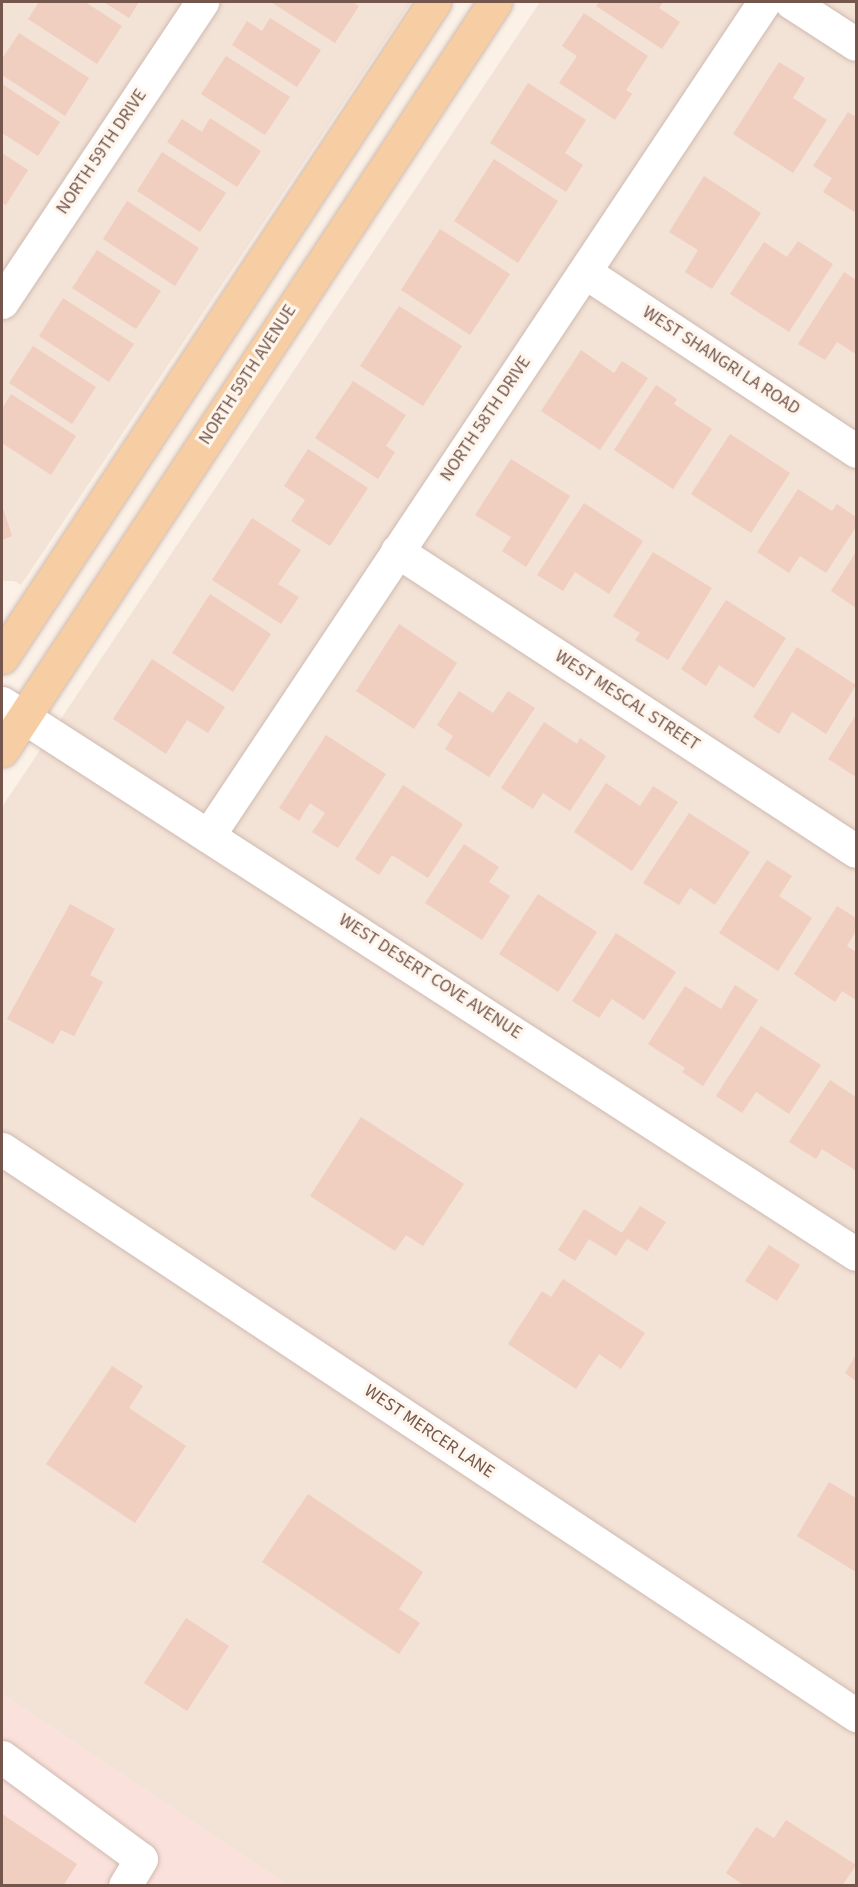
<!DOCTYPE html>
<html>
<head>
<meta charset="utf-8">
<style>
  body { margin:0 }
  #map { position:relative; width:858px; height:1887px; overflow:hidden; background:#fbf1e7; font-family:"Source Sans 3",sans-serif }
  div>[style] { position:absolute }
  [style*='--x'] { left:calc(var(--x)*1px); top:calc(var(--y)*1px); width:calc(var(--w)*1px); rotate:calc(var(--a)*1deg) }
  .residential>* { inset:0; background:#f3e2d6 }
  .commercial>* { inset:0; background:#fbe1db }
  .building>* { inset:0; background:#f0cec0 }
  .roads { filter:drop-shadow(0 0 2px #cfbab0) drop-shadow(0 0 2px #cfbab0) }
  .minor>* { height:33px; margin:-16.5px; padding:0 16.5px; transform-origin:16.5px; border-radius:16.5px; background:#fff }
  .major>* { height:33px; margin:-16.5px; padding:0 16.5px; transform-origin:16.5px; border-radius:16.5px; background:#f7cea3 }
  span { translate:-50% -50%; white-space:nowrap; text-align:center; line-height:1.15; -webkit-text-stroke:6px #fef6ed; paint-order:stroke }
  .street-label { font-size:18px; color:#74564c }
  .frame { position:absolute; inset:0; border:3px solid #74564c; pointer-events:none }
</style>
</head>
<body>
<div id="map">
  <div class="residential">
    <i style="clip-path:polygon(2px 2px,411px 2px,21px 585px,14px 581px,2px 581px)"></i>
    <i style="clip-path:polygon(540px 2px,856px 2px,856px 1885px,287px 1885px,2px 1694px,2px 807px)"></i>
  </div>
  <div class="commercial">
    <i style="clip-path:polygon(2px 1694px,287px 1885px,2px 1885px)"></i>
  </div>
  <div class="building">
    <i style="clip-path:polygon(39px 2px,85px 2px,122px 26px,97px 64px,28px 19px)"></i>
    <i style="clip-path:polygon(104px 2px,139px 2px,129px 18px)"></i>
    <i style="clip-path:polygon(271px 2px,352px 2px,359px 6px,335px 43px)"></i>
    <i style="clip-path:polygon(599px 2px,663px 2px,659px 8px,680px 22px,662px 49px,596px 6px)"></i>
    <i style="clip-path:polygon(584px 13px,648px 56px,626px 90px,632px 94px,615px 120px,559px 83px,577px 56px,562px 46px)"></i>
    <i style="clip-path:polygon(270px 18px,321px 50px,297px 87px,232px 45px,247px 21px,262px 31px)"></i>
    <i style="clip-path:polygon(19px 33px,89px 78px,65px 116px,2px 75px,2px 59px)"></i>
    <i style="clip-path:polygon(226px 56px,290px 97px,265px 135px,201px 94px)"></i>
    <i style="clip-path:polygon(779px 62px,805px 78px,793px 98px,827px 120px,793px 173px,733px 134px)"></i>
    <i style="clip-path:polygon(528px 83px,586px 120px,565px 153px,583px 165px,566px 192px,490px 143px)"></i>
    <i style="clip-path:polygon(2px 84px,60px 122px,38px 156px,2px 133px)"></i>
    <i style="clip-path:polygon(848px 112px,856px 117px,856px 213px,823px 192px,832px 178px,813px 166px)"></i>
    <i style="clip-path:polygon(210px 118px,261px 151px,237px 187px,167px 142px,182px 119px,202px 132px)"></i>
    <i style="clip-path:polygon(162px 152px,226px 193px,200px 232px,137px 191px)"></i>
    <i style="clip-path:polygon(2px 153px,28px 170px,6px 205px,2px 203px)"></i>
    <i style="clip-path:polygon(494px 159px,558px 201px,518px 263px,454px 221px)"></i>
    <i style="clip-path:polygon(704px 176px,761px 213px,712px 289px,685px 272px,698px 250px,669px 232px)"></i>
    <i style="clip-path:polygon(127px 201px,199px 248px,175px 286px,103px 239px)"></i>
    <i style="clip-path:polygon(440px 229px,510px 274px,470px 335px,401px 290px)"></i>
    <i style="clip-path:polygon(798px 241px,833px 264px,789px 332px,730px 294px,764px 242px,787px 257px)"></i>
    <i style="clip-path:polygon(97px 250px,161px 291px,136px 329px,72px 288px)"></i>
    <i style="clip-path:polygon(844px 272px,856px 280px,856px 354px,837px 342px,825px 360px,798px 344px)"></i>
    <i style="clip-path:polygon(63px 298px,134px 344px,109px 382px,39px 336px)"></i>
    <i style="clip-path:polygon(399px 306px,462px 346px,423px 406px,360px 366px)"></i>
    <i style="clip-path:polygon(33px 346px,96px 387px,72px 424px,9px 383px)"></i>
    <i style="clip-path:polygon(581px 350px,614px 373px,622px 361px,648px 378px,600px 450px,541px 411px)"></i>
    <i style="clip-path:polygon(353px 381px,406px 415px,386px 446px,395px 452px,378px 479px,315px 438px)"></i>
    <i style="clip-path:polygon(656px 385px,677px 399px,674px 404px,712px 429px,673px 489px,614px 450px)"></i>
    <i style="clip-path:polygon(11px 394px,76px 436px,51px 475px,2px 443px,2px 409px)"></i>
    <i style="clip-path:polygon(730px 434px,790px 473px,751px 533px,691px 494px)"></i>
    <i style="clip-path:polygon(308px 449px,368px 488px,330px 546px,291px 521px,305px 500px,284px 486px)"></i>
    <i style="clip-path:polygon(511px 459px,570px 496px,526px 567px,502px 551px,511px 537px,475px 515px)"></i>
    <i style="clip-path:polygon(798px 489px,832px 511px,837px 504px,856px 517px,856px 527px,826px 573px,800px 556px,789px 573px,757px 552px)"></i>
    <i style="clip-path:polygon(584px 503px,643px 541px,609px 594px,575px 572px,563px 591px,537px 575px)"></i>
    <i style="clip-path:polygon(2px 505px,12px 536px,2px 540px)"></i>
    <i style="clip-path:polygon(252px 518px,301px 550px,278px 584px,299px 597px,281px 624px,212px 580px)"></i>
    <i style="clip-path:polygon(653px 552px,712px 588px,668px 660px,635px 640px,640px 633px,613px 616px)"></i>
    <i style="clip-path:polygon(856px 552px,856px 608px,831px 591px)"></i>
    <i style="clip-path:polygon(210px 594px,271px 634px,233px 692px,172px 653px)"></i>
    <i style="clip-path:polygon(726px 600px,786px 638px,754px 688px,719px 665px,706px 686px,681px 669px)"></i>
    <i style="clip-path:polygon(399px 624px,457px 663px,414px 729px,356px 691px)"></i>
    <i style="clip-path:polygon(797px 647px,856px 685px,826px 734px,792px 712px,779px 734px,753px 717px)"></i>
    <i style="clip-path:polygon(152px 659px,225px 707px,208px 733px,187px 720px,166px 754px,113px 719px)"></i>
    <i style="clip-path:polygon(459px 691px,493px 713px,508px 691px,535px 708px,489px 777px,445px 749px,453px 736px,437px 725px)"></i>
    <i style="clip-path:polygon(856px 715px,856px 777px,828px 759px)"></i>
    <i style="clip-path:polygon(544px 722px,577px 744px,580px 738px,606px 756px,570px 811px,543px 793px,533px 809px,501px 788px)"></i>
    <i style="clip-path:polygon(326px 735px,386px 774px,338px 848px,312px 832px,325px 813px,310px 803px,299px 821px,279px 808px)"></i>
    <i style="clip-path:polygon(606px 783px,640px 806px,653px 786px,678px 802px,632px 871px,574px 832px)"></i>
    <i style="clip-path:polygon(403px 785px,463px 824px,428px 878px,392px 855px,379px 875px,355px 859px)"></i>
    <i style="clip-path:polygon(689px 813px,750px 852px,715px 905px,690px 888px,679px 905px,643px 883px)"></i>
    <i style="clip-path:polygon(464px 844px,499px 867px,489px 882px,510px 896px,482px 940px,425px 903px)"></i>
    <i style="clip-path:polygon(767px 860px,792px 876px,779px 896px,812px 918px,778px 971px,719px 933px)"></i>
    <i style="clip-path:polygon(538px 894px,597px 932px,558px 992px,499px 954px)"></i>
    <i style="clip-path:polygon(70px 904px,115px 929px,90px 975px,103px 982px,74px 1036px,61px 1030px,53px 1044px,7px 1019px)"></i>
    <i style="clip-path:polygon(837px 906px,856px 918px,856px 931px,847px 946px,856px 952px,856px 1000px,842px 991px,835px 1002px,794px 974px)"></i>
    <i style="clip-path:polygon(616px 933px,676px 972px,644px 1020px,612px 999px,599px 1018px,572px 1001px)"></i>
    <i style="clip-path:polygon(735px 985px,758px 1000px,703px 1086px,682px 1072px,685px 1068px,648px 1044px,685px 986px,721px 1009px)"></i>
    <i style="clip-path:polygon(761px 1026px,821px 1065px,789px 1114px,756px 1092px,742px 1113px,716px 1096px)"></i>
    <i style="clip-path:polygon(830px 1080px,856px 1097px,855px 1170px,822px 1149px,816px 1159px,789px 1142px)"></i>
    <i style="clip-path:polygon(361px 1117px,464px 1184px,423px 1246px,406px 1235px,395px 1251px,310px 1196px)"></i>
    <i style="clip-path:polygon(640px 1206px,666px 1222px,647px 1251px,627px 1239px,616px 1256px,589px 1239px,575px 1261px,558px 1250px,584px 1209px,622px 1233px)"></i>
    <i style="clip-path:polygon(769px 1245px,800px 1265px,777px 1301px,745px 1281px)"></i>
    <i style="clip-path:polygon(563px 1279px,645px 1333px,621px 1369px,599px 1354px,576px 1389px,508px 1344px,542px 1291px,551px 1297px)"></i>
    <i style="clip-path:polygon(856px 1355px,856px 1381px,845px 1373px)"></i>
    <i style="clip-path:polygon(112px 1366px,143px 1386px,129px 1408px,186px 1446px,135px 1523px,46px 1464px)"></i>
    <i style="clip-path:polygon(829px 1482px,856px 1498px,856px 1572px,797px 1536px)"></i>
    <i style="clip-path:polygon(308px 1494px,423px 1572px,399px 1609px,420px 1623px,399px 1654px,262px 1562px)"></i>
    <i style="clip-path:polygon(186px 1618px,229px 1646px,187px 1711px,144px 1683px)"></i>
    <i style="clip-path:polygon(2px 1814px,77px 1864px,63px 1886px,2px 1886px)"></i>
    <i style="clip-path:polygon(786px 1820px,856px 1865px,842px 1886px,745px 1886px,726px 1873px,756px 1827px,774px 1838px)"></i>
  </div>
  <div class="roads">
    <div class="minor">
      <i style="--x:791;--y:2;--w:77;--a:32.9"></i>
      <i style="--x:585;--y:272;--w:325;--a:33.4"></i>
      <i style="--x:2;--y:302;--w:361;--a:-56.3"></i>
      <i style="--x:397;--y:551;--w:548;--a:33.17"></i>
      <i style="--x:2;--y:703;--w:1016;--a:32.83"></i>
      <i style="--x:208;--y:836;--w:1002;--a:-56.31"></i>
      <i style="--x:2;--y:1149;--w:1025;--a:33.53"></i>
      <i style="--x:2;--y:1757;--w:172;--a:36.3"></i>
      <i style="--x:141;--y:1859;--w:31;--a:121"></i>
    </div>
    <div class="major">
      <i style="--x:2;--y:657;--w:785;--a:-56.59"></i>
      <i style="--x:2;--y:750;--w:896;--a:-56.61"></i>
    </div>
  </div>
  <div class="street-label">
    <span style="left:102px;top:152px;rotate:-56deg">NORTH 59TH DRIVE</span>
    <span style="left:721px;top:361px;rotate:33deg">WEST SHANGRI LA ROAD</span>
    <span style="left:248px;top:375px;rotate:-57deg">NORTH 59TH AVENUE</span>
    <span style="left:486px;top:419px;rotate:-56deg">NORTH 58TH DRIVE</span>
    <span style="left:627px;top:701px;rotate:33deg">WEST MESCAL STREET</span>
    <span style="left:430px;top:977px;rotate:33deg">WEST DESERT COVE AVENUE</span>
    <span style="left:429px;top:1432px;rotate:34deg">WEST MERCER LANE</span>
  </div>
  <div class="frame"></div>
</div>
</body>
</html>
